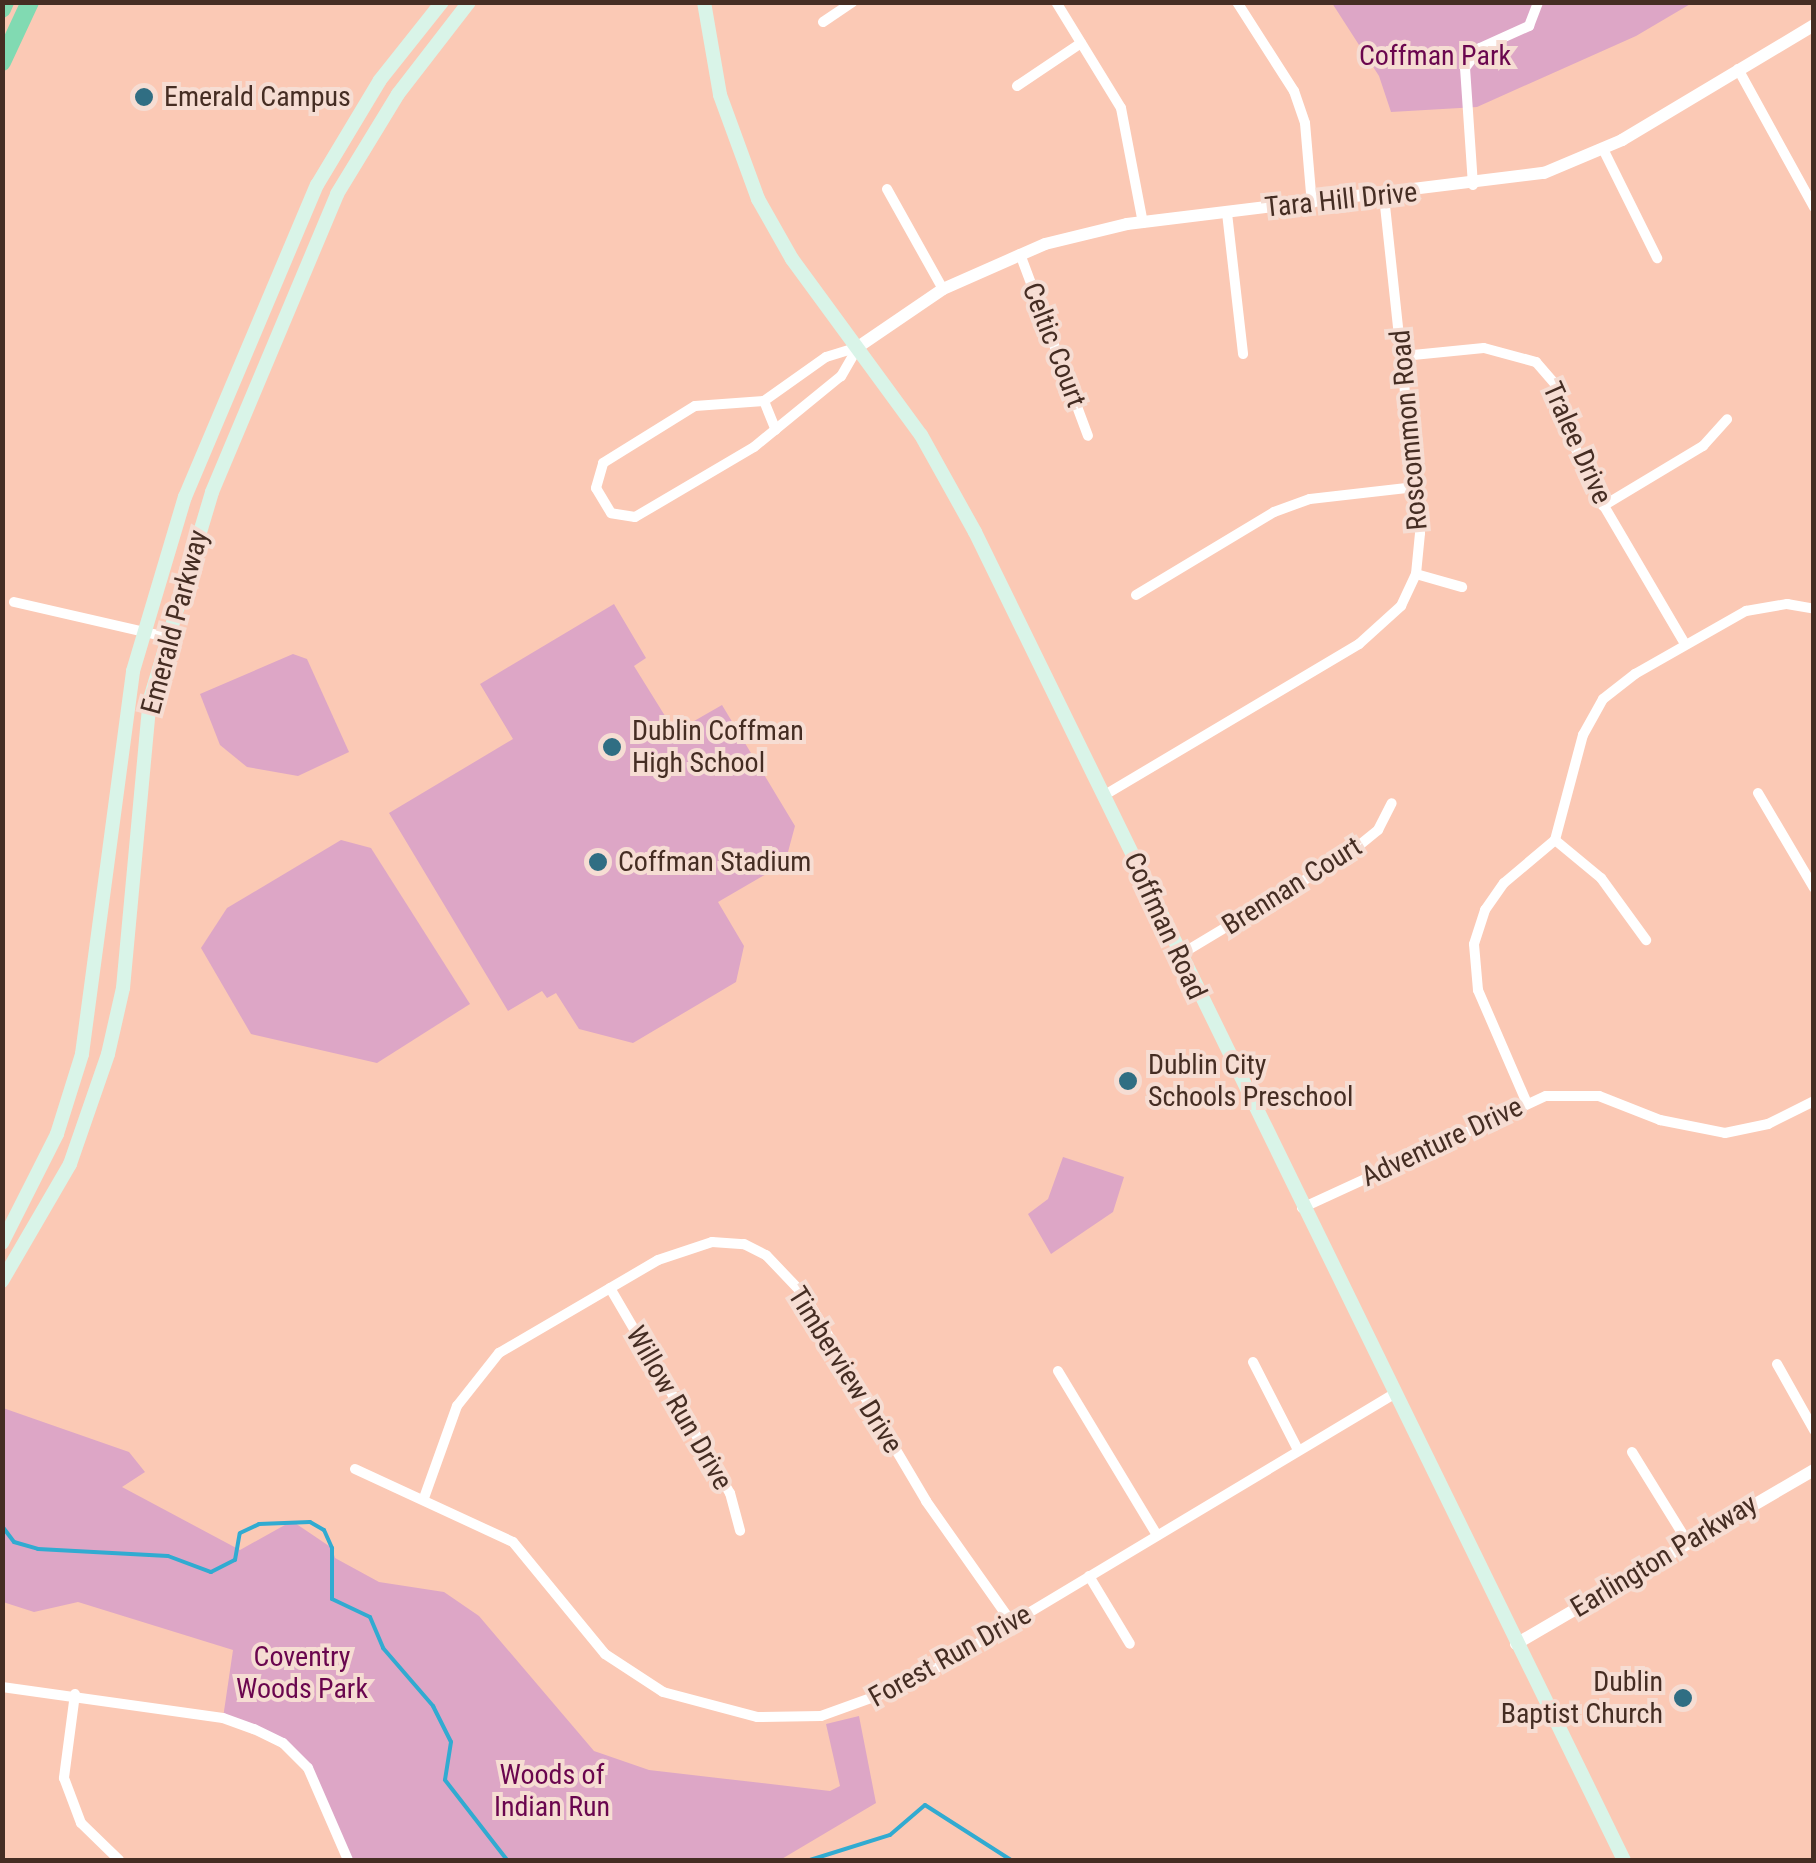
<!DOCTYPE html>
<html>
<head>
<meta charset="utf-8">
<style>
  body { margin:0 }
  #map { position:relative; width:1816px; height:1863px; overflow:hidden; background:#fbc9b5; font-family:"Roboto Condensed",sans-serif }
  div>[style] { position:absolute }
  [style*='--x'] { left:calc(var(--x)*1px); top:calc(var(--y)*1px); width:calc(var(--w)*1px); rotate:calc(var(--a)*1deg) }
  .green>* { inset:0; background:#dda6c6 }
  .stream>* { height:4px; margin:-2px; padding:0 2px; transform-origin:2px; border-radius:2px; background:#31abd1 }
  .minor>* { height:10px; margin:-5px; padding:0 5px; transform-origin:5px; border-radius:5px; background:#fff }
  .tertiary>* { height:12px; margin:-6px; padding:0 6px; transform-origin:6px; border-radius:6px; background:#fff }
  .secondary>* { height:14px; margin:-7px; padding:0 7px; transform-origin:7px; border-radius:7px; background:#d9f4e8 }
  .motorway>* { height:18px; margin:-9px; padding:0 9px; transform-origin:9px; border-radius:9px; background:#81dab2 }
  .dots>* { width:28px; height:28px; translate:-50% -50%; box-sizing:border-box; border:5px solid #f6ddd3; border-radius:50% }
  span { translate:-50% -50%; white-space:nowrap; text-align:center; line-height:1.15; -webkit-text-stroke:8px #f6ddd3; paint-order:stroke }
  .park-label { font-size:28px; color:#6a064e }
  .poi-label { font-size:28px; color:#452d23 }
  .left { translate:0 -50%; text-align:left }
  .right { translate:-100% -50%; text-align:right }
  .street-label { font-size:28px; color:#452d23 }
  .frame { position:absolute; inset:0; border:5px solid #452d23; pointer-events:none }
</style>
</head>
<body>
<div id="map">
  <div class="green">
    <i style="clip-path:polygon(1332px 3px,1692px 3px,1636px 36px,1477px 107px,1391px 112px,1379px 76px)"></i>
    <i style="clip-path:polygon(614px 604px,646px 658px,634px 666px,675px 732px,722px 705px,795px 826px,788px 852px,768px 873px,718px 902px,744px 946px,736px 982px,633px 1043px,579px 1029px,556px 993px,547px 998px,542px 991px,508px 1011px,389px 813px,513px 739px,480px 684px)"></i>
    <i style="clip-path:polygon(293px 654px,307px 659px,349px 752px,298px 776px,247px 767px,220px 745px,200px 694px)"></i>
    <i style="clip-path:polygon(341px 840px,371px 848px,470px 1004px,377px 1063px,251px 1034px,201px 948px,227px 908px)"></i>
    <i style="clip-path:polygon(1063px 1157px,1124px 1177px,1113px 1212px,1051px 1254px,1028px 1214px,1048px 1199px)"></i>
    <i style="clip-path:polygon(3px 1408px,129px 1452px,145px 1472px,122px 1487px,240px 1550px,292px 1521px,332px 1548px,335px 1558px,379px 1582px,444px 1592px,479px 1616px,594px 1751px,649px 1770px,830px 1791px,840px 1786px,826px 1724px,859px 1716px,876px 1803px,780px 1860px,348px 1860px,308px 1768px,283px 1743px,223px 1718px,233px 1650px,78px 1602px,34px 1612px,3px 1602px)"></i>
  </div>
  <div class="stream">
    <i style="--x:2;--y:1526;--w:20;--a:53"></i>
    <i style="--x:14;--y:1542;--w:25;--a:16"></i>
    <i style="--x:38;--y:1549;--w:130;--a:3.1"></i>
    <i style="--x:168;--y:1556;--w:46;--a:20.4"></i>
    <i style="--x:211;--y:1572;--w:27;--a:-27"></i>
    <i style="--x:235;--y:1560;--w:27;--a:-80"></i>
    <i style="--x:240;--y:1533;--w:21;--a:-25"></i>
    <i style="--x:259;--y:1524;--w:51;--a:-2.2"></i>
    <i style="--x:310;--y:1522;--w:16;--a:30"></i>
    <i style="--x:324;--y:1530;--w:20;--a:66"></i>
    <i style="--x:332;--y:1548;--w:51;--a:90"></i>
    <i style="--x:332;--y:1599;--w:42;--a:25.3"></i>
    <i style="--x:370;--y:1617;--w:34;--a:67"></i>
    <i style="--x:383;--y:1648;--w:77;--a:49.2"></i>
    <i style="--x:433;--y:1706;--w:40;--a:63.4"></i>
    <i style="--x:451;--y:1742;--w:38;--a:99"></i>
    <i style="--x:445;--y:1780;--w:101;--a:52.2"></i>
    <i style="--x:810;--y:1860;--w:84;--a:-17.4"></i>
    <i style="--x:890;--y:1835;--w:46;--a:-40.6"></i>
    <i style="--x:925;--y:1805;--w:102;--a:32.6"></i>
  </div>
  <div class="minor">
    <i style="--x:1056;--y:2;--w:124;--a:58.5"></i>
    <i style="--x:1121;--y:108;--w:117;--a:79.2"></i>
    <i style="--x:1237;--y:2;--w:106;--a:57.4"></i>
    <i style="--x:1294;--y:91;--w:34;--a:71"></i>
    <i style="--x:1305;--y:123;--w:81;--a:85.1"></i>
    <i style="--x:823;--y:22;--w:36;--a:-34"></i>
    <i style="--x:1738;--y:69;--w:158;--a:61.2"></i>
    <i style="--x:1017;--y:86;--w:77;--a:-33.9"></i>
    <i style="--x:1603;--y:149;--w:122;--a:63.6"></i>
    <i style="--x:1473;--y:185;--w:117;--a:-93.9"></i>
    <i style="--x:1465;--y:68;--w:25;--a:-53"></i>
    <i style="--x:1480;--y:48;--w:54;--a:-24.2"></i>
    <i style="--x:1529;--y:26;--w:26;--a:-69"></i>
    <i style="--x:887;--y:189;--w:115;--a:60.8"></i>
    <i style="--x:1227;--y:213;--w:142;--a:83.5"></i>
    <i style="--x:1020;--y:254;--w:194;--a:69.5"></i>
    <i style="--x:858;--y:347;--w:34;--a:120"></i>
    <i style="--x:841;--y:376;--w:112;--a:140.8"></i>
    <i style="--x:754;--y:447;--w:138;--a:149.5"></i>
    <i style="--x:635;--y:517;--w:24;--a:-171"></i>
    <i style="--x:611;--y:513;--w:29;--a:-121"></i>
    <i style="--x:596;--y:488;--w:26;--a:-74"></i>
    <i style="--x:603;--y:463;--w:108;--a:-31.8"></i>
    <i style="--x:695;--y:406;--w:69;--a:-4.1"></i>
    <i style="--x:764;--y:401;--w:76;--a:-35.4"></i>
    <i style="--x:826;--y:357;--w:34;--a:-17"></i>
    <i style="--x:1403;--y:356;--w:81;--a:-5.6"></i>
    <i style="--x:1484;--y:348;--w:54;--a:15.1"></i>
    <i style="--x:1536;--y:362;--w:33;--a:49"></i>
    <i style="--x:1558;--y:387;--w:58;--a:75"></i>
    <i style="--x:1573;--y:443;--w:56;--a:64.8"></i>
    <i style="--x:1597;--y:494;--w:174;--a:59.6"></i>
    <i style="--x:764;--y:401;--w:31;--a:68"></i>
    <i style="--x:1603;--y:506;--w:117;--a:-31"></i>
    <i style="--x:1703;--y:446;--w:36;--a:-48"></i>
    <i style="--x:1416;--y:574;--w:48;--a:15.8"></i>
    <i style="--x:1136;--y:595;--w:161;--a:-31"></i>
    <i style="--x:1274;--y:512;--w:38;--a:-20"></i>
    <i style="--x:1310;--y:499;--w:106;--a:-6.5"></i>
    <i style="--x:14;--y:602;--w:157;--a:12.9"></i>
    <i style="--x:1758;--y:793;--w:110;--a:59.5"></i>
    <i style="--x:1103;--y:796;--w:298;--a:-30.7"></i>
    <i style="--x:1359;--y:644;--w:57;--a:-42.1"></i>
    <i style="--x:1401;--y:606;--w:35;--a:-65"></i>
    <i style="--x:1416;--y:574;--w:41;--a:-84.4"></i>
    <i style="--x:1420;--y:533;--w:339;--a:-96.1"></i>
    <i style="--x:1555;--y:840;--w:60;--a:39.6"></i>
    <i style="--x:1601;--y:878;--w:77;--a:54"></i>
    <i style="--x:1178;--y:956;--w:202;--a:-31"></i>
    <i style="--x:1351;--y:852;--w:35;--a:-39"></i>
    <i style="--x:1378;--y:830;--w:30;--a:-63"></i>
    <i style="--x:1526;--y:1101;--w:121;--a:-113.4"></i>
    <i style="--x:1478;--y:990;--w:46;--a:-95"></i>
    <i style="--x:1474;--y:944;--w:36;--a:-72"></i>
    <i style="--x:1485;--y:910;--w:33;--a:-55"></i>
    <i style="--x:1504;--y:883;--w:67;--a:-40.1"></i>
    <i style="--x:1555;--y:840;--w:109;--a:-75.1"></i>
    <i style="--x:1583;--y:735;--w:41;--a:-60.9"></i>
    <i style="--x:1603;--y:699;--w:41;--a:-38"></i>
    <i style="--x:1635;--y:674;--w:128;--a:-29.6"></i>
    <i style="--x:1746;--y:611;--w:42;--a:-9.7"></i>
    <i style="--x:1787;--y:604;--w:27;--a:10"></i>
    <i style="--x:1302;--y:1208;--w:268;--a:-24.7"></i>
    <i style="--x:1546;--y:1096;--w:53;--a:0"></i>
    <i style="--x:1599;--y:1096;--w:66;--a:21.5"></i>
    <i style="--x:1660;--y:1120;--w:66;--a:11.3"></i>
    <i style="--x:1725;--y:1133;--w:44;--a:-11.8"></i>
    <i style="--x:1768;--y:1124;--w:51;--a:-26.6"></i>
    <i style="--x:610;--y:1288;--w:238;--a:59.7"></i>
    <i style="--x:730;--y:1493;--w:39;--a:75"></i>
    <i style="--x:1253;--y:1362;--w:99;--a:62.9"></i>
    <i style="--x:1777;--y:1364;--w:76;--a:60.7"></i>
    <i style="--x:1058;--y:1371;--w:192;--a:58.9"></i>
    <i style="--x:1632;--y:1452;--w:105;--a:58.3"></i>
    <i style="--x:355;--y:1469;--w:174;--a:24.8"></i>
    <i style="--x:513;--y:1542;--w:145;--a:50.6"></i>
    <i style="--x:605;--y:1654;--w:69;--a:33.2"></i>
    <i style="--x:663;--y:1692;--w:97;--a:14.9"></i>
    <i style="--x:757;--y:1717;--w:64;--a:-0.9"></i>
    <i style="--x:821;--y:1716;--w:95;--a:-19.8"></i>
    <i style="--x:910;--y:1684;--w:564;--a:-30.93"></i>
    <i style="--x:424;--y:1498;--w:98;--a:-70.3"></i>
    <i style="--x:457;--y:1406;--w:68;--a:-51.6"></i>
    <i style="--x:499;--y:1353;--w:184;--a:-30.3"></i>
    <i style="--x:658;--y:1260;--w:57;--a:-18.4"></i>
    <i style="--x:712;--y:1242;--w:32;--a:4"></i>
    <i style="--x:744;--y:1244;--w:25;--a:27"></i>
    <i style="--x:766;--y:1255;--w:57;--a:46.4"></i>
    <i style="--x:805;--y:1296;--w:238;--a:59.4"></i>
    <i style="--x:926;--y:1501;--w:149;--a:54.8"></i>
    <i style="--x:1089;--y:1576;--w:79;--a:58.9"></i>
    <i style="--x:2;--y:1687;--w:223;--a:8"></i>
    <i style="--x:223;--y:1718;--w:33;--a:20"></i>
    <i style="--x:254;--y:1729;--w:32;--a:26"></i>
    <i style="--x:283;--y:1743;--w:35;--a:45"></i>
    <i style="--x:308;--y:1768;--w:100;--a:66.5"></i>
    <i style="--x:75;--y:1694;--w:85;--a:97.5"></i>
    <i style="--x:64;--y:1778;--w:48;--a:69.3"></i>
    <i style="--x:81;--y:1823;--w:53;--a:44.2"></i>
  </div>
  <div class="tertiary">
    <i style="--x:858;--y:347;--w:103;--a:-34.3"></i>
    <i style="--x:943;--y:289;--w:111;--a:-23.8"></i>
    <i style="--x:1045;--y:244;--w:84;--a:-13.7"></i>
    <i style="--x:1127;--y:224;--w:420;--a:-7"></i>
    <i style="--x:1544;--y:173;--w:85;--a:-22.9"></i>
    <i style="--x:1622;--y:140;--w:224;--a:-30.9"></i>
    <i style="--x:1516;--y:1644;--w:345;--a:-30.3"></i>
  </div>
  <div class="secondary">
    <i style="--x:704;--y:2;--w:94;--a:80.2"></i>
    <i style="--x:720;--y:95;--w:111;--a:69.9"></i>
    <i style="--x:758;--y:199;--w:69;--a:60.5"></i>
    <i style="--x:792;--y:259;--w:218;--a:53.8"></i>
    <i style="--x:921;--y:435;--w:111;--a:60.9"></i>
    <i style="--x:975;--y:532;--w:1478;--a:63.96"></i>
    <i style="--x:2;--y:1243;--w:122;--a:-63.2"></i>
    <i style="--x:57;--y:1134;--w:84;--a:-72.6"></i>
    <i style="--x:82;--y:1054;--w:386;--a:-82.4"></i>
    <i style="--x:133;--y:671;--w:182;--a:-73.4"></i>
    <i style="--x:185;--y:497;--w:339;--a:-67.1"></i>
    <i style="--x:317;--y:185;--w:122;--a:-59"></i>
    <i style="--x:380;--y:80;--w:100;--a:-51.5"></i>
    <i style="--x:2;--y:1281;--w:135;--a:-59.8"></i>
    <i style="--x:70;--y:1164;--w:116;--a:-70.9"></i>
    <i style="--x:108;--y:1054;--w:68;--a:-77.2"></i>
    <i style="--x:123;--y:988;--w:290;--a:-84.7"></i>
    <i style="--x:150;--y:699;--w:216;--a:-73.3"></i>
    <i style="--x:212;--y:492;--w:323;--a:-67.2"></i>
    <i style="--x:337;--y:194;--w:117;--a:-58.6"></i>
    <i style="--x:398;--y:94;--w:116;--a:-52.3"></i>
  </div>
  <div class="motorway">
    <i style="--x:2;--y:9;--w:8;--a:-67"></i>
    <i style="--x:2;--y:62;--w:66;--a:-65"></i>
  </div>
  <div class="dots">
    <i style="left:144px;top:97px;background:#306e83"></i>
    <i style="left:612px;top:747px;background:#306e83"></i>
    <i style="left:598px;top:862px;background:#306e83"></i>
    <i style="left:1128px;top:1081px;background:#306e83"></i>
    <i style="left:1683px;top:1698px;background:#306e83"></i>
  </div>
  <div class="park-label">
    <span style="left:1435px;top:56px">Coffman Park</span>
    <span style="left:302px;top:1673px">Coventry<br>Woods Park</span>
    <span style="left:552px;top:1791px">Woods of<br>Indian Run</span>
  </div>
  <div class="poi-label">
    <span class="left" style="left:164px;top:97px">Emerald Campus</span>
    <span class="left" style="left:632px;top:747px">Dublin Coffman<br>High School</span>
    <span class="left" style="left:618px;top:862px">Coffman Stadium</span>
    <span class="left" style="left:1148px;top:1081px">Dublin City<br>Schools Preschool</span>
    <span class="right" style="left:1663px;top:1698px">Dublin<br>Baptist Church</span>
  </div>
  <div class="street-label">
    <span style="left:1341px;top:200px;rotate:-6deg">Tara Hill Drive</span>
    <span style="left:1054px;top:345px;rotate:69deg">Celtic Court</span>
    <span style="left:1409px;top:430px;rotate:-95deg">Roscommon Road</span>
    <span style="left:1577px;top:443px;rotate:66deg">Tralee Drive</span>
    <span style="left:175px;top:622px;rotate:-75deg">Emerald Parkway</span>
    <span style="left:1292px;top:886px;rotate:-32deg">Brennan Court</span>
    <span style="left:1165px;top:926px;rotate:65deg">Coffman Road</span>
    <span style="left:1442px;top:1142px;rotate:-25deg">Adventure Drive</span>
    <span style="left:845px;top:1370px;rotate:58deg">Timberview Drive</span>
    <span style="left:679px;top:1408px;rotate:60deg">Willow Run Drive</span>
    <span style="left:1664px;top:1556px;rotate:-31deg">Earlington Parkway</span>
    <span style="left:950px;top:1656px;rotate:-29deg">Forest Run Drive</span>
  </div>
  <div class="frame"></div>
</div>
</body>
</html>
